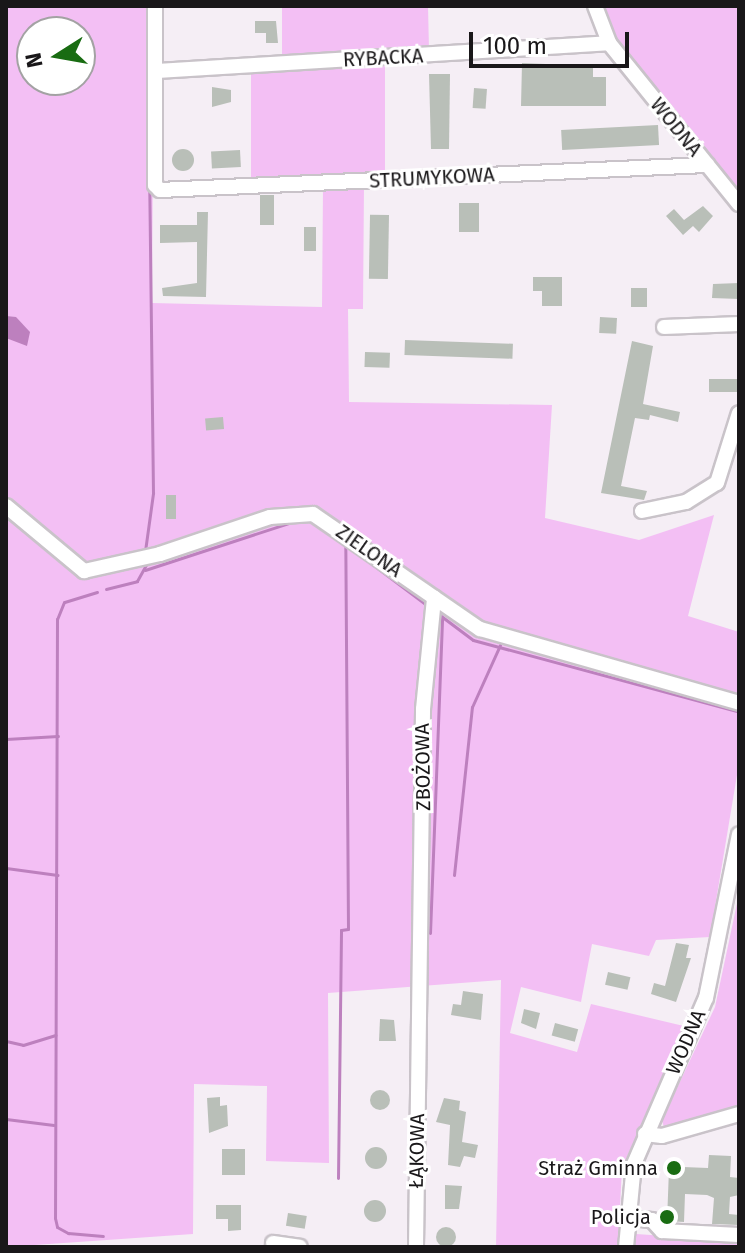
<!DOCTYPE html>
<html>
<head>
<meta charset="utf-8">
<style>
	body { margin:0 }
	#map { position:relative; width:745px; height:1253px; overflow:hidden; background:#f5eef5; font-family:"Fira Sans",sans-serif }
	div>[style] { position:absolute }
	.green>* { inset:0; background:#f3bff4; transform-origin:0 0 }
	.water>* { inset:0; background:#bd80be }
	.stream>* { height:3px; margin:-1.5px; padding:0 1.5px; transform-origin:1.5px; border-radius:1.5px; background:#bd80be }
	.building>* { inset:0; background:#b9bfb8; transform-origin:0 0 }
	.round { border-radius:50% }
	.roads { filter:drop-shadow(2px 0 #c9c3c9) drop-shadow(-2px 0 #c9c3c9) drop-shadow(0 2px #c9c3c9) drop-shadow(0 -2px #c9c3c9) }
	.minor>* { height:14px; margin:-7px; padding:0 7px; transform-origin:7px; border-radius:7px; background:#fff }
	.dots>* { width:22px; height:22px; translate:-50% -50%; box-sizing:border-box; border:4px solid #fff; border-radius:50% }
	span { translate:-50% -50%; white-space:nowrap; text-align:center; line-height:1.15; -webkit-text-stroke:6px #fff; paint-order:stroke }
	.street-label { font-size:20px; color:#191719 }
	.poi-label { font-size:20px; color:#191719 }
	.right { translate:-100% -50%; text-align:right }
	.frame { position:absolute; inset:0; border:8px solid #191719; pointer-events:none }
	.north { position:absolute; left:16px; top:16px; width:80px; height:80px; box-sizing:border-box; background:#fff; border:2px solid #a3a2a3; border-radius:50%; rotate:259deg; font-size:22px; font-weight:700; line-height:32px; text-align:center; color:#191719 }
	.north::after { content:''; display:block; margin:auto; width:28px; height:36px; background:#196c12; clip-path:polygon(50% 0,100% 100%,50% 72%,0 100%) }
	.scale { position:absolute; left:469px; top:32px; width:160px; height:36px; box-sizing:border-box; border:4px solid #191719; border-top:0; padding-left:10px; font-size:24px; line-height:28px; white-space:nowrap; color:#191719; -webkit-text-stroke:6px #fff; paint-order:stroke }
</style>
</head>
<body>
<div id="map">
	<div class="green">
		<div style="clip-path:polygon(evenodd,6px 6px,154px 6px,152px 303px,322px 307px,323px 188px,364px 186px,363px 309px,348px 309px,349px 402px,552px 405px,545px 518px,639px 540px,714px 515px,688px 616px,739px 632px,739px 763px,710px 937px,656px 940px,649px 956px,592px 944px,581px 1002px,521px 987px,510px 1033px,577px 1052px,591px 1004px,688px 1027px,622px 1167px,618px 1247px,496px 1247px,501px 980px,328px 993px,329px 1163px,266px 1161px,267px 1086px,194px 1084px,193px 1234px,6px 1247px,6px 6px,32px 32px,80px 32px,80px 80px,32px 80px,32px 32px)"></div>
		<div style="clip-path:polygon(282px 6px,428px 6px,429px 50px,282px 58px)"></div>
		<div style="clip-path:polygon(599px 6px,739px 6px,739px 193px,612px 40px)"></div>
		<div style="left:385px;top:62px;width:116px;height:134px;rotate:90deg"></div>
		<div style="clip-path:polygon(739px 894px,739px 1108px,664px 1128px,662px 1120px,715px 1007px)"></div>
		<div style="clip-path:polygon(636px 1234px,739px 1241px,739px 1247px,634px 1247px)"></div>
	</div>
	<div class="water">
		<div style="clip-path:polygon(6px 316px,16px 317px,30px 332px,27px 346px,6px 338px)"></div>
	</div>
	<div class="stream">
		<div style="left:145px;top:551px;width:59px;rotate:-82.1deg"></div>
		<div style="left:153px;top:493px;width:309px;rotate:-90.7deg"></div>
		<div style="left:364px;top:558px;width:80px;rotate:36.9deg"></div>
		<div style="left:145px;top:570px;width:155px;rotate:-18.1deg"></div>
		<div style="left:106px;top:589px;width:32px;rotate:-14deg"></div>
		<div style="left:137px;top:581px;width:18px;rotate:-61deg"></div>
		<div style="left:97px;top:592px;width:34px;rotate:163deg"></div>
		<div style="left:64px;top:602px;width:18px;rotate:112deg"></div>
		<div style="left:57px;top:619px;width:599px;rotate:90.19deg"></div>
		<div style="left:55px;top:1218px;width:9px;rotate:77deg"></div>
		<div style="left:57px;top:1227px;width:13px;rotate:29deg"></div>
		<div style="left:68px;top:1233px;width:35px;rotate:5deg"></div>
		<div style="left:437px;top:613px;width:45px;rotate:36.9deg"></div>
		<div style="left:473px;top:640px;width:276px;rotate:15.1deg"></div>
		<div style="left:6px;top:739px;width:52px;rotate:-3.3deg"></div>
		<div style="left:6px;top:868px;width:52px;rotate:7.7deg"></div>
		<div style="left:454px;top:875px;width:169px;rotate:-83.9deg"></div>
		<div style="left:472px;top:707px;width:68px;rotate:-65.7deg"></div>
		<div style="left:430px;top:933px;width:316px;rotate:-87.8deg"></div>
		<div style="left:6px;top:1041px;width:17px;rotate:13deg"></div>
		<div style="left:23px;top:1045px;width:34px;rotate:-17deg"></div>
		<div style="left:6px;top:1119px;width:48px;rotate:7.1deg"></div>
		<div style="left:338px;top:1178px;width:248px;rotate:-89.3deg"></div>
		<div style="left:341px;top:930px;width:7px;rotate:-8deg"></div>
		<div style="left:348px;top:929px;width:385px;rotate:-90.4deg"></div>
	</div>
	<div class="building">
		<div style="clip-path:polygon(255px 21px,276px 21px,278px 43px,266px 43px,266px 33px,255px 33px)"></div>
		<div style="clip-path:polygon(522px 63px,593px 66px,593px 77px,606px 77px,606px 106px,521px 106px)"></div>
		<div style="clip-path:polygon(429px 74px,450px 74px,449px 149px,431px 149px)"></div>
		<div style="clip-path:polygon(212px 87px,231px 90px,231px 102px,212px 107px)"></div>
		<div style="left:474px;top:88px;width:13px;height:20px;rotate:4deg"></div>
		<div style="left:658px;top:125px;width:20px;height:97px;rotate:87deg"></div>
		<div class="round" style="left:172px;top:149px;width:22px;height:22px"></div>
		<div style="left:240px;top:150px;width:17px;height:29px;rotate:87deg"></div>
		<div style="left:260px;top:195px;width:14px;height:30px"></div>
		<div style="left:459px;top:203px;width:20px;height:29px"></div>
		<div style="clip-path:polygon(703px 206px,713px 216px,699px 232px,693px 226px,683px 235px,666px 216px,674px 209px,684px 220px)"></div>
		<div style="clip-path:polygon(197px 212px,208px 212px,206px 297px,163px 296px,162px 288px,197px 283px,197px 242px,160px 243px,160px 225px,197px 225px)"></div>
		<div style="left:389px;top:215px;width:64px;height:19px;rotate:91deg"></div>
		<div style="left:304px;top:227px;width:12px;height:24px"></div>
		<div style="clip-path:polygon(533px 277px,562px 277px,562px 306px,542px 306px,542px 291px,533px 291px)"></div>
		<div style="clip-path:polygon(739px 283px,739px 299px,712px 298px,713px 284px)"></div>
		<div style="left:631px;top:288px;width:16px;height:19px"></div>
		<div style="left:600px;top:317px;width:17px;height:16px;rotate:3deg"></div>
		<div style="left:405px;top:340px;width:108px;height:15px;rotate:2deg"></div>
		<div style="clip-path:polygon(632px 341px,653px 346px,643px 404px,680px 412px,678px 422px,650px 415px,649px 420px,635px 418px,621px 486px,647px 491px,644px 500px,601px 493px)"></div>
		<div style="left:365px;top:352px;width:25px;height:15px;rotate:2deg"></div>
		<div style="left:739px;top:379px;width:13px;height:30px;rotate:90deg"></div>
		<div style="left:223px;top:417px;width:12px;height:18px;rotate:85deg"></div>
		<div style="left:166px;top:495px;width:10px;height:24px"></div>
		<div style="clip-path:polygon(676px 943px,689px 945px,686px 958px,691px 958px,676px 1002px,651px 994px,654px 983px,665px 986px)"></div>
		<div style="left:608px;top:972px;width:23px;height:13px;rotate:13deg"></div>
		<div style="clip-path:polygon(463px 991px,483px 994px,481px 1020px,451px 1015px,453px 1004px,461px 1005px)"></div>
		<div style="clip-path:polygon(524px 1009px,540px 1013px,536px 1029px,521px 1023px)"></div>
		<div style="clip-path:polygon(380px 1019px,394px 1020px,396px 1041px,379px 1041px)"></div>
		<div style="left:555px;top:1023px;width:24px;height:13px;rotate:15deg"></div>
		<div class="round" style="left:370px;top:1090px;width:20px;height:20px"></div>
		<div style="clip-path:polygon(220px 1097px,220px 1106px,227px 1105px,228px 1126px,209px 1133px,207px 1098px)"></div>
		<div style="clip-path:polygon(444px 1098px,460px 1101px,459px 1110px,466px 1112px,462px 1142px,478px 1145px,475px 1158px,464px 1156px,460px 1167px,448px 1165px,450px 1125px,436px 1122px)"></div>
		<div class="round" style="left:365px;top:1147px;width:22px;height:22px"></div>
		<div style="left:222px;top:1149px;width:23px;height:26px"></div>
		<div style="clip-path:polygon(709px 1155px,731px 1156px,730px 1177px,739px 1178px,739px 1195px,730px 1197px,729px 1214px,739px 1215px,739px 1225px,712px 1224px,714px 1198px,707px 1195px,685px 1194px,684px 1222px,667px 1221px,669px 1169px,678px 1161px,683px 1167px,708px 1168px)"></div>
		<div style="clip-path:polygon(445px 1185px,462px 1186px,459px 1209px,445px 1209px)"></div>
		<div class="round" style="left:364px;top:1200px;width:22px;height:22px"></div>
		<div style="clip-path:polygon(216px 1205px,241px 1205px,241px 1230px,228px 1231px,228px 1219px,216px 1219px)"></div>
		<div style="left:288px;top:1213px;width:19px;height:13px;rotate:9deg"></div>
		<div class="round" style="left:436px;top:1227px;width:20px;height:20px"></div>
	</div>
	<div class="roads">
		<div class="minor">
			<div style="left:155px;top:6px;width:179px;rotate:90deg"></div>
			<div style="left:155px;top:185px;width:7px;rotate:45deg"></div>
			<div style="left:160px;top:190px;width:548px;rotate:-2.62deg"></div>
			<div style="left:595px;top:6px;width:40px;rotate:69deg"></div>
			<div style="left:609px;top:43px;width:207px;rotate:51.1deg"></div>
			<div style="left:156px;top:71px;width:454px;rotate:-3.5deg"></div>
			<div style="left:664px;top:327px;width:75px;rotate:-2.3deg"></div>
			<div style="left:6px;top:506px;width:102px;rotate:39.8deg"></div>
			<div style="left:84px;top:571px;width:78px;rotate:-12.6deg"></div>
			<div style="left:160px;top:554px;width:116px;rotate:-18.6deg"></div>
			<div style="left:270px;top:517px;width:43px;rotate:-4deg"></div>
			<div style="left:313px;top:514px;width:203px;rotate:34.6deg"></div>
			<div style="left:480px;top:629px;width:269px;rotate:15.9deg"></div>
			<div style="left:642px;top:511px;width:45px;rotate:-11.6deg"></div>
			<div style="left:686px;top:502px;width:36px;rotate:-32deg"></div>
			<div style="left:717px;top:483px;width:73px;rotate:-72.6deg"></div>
			<div style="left:645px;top:1134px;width:17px;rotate:7deg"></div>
			<div style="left:662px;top:1136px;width:80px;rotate:-15.9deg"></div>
			<div style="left:628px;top:1218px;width:24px;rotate:5deg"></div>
			<div style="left:652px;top:1220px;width:15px;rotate:48deg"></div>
			<div style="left:662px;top:1231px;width:77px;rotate:3deg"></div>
			<div style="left:273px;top:1243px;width:27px;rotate:8deg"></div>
			<div style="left:416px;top:1247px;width:538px;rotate:-89.25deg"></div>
			<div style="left:423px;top:709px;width:112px;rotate:-84.3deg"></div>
			<div style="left:626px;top:1247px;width:83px;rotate:-84.5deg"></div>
			<div style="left:634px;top:1164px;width:181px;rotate:-66.6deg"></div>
			<div style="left:706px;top:998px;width:167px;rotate:-78.6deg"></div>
		</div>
	</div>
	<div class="dots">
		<div style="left:674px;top:1168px;background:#196c12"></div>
		<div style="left:667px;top:1217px;background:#196c12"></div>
	</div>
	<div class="street-label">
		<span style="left:383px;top:58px;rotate:-3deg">RYBACKA</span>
		<span style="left:676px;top:127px;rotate:51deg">WODNA</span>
		<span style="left:432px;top:178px;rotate:-3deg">STRUMYKOWA</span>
		<span style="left:369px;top:551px;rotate:35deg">ZIELONA</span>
		<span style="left:423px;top:767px;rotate:-91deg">ZBOŻOWA</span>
		<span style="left:686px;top:1042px;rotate:-66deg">WODNA</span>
		<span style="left:417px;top:1151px;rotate:-89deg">ŁĄKOWA</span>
	</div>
	<div class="poi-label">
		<span class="right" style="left:658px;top:1168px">Straż Gminna</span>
		<span class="right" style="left:651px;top:1217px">Policja</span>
	</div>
	<div class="frame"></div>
	<div class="north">N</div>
	<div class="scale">100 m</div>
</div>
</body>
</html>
